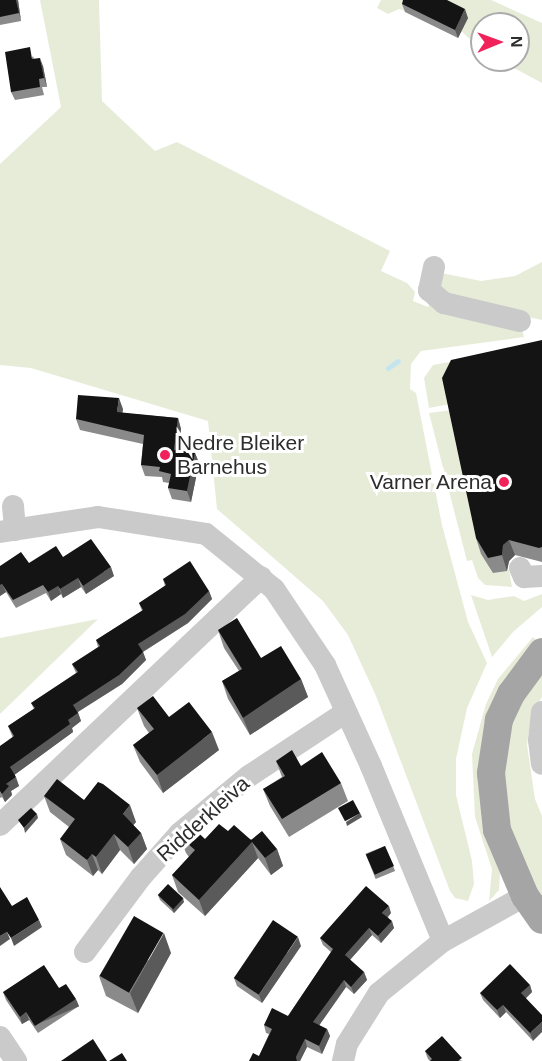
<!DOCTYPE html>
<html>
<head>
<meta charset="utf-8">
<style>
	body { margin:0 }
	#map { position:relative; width:542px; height:1061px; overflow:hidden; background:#fff; font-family:Arial,sans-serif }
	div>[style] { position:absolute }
	.green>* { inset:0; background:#e7ecd9 }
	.stream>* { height:5px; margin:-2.5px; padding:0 2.5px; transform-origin:2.5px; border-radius:2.5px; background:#c4e5ed }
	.minor>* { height:22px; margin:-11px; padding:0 11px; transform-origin:11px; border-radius:11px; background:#cacaca }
	.major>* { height:28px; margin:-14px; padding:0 14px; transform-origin:14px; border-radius:14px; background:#a5a5a5 }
	.wall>* { inset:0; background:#8a8a8a; transform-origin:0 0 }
	.shaded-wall>* { inset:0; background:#5a5a5a; transform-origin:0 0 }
	.building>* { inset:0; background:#141414; transform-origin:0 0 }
	.dots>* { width:16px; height:16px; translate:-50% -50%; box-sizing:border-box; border:3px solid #fff; border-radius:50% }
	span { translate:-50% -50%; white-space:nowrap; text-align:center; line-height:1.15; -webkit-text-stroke:6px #fff; paint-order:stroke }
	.poi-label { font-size:21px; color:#2d2d2d }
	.left { translate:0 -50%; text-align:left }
	.right { translate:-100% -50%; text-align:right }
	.street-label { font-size:21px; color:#2d2d2d }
	.north { position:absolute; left:470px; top:12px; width:60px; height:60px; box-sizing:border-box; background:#fff; border:2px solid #ababab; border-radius:50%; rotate:89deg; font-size:16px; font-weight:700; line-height:24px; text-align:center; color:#2d2d2d }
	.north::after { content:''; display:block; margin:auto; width:21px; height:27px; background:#f1225a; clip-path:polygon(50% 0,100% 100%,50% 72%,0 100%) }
</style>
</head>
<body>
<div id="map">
	<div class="green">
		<div style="clip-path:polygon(40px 0,99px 0,102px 101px,155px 151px,177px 142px,390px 251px,381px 271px,407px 283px,415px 292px,413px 301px,428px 307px,431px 301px,521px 326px,524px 337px,421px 351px,411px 364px,410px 389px,416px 393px,442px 525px,468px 622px,487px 663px,467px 708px,456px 759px,456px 795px,472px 861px,474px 884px,468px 901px,455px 898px,450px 891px,376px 696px,348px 635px,323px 601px,217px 509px,208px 421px,31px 368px,0 365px,0 164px,61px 107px)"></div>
		<div style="clip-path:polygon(381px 0,491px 0,542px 23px,542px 83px,499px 60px,518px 60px,518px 24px,482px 24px,482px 50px,461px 31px,399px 9px,388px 14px,377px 8px)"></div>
		<div style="clip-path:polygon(542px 262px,542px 320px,449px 300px,436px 278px,441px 273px,481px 281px,515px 276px)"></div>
		<div style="clip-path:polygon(525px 348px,450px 404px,429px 408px,424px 378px,433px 365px)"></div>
		<div style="clip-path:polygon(452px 410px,493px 573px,509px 570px,512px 587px,485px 585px,478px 578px,472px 560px,467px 561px,429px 413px)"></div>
		<div style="clip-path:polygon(542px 594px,542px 607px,513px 632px,492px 657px,471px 595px,488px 600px,514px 596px,524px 601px)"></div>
		<div style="clip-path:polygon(98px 619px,0 714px,0 638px)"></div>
		<div style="clip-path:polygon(533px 637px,536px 640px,478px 782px,483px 821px,500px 873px,499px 890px,489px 901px,492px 869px,475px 817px,472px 754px,486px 704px,498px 679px)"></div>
		<div style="clip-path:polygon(542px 670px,542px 697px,531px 716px,527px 745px,535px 799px,542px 816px,542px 903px,526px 876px,502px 800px,500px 778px,514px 712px)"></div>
	</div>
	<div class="stream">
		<div style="left:388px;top:368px;width:12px;rotate:-35deg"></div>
	</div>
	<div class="minor">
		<div style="left:434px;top:267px;width:24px;rotate:102deg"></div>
		<div style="left:429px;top:290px;width:20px;rotate:41deg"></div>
		<div style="left:444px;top:303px;width:78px;rotate:13.3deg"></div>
		<div style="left:13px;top:506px;width:24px;rotate:85deg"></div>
		<div style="left:0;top:532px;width:99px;rotate:-8.7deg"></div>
		<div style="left:98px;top:517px;width:109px;rotate:8.9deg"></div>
		<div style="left:206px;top:534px;width:87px;rotate:39deg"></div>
		<div style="left:274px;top:589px;width:92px;rotate:56.1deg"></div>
		<div style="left:325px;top:665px;width:111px;rotate:65.5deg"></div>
		<div style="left:371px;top:766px;width:189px;rotate:67.6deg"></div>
		<div style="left:520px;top:568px;width:10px;rotate:66deg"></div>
		<div style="left:524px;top:577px;width:18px;rotate:-3deg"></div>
		<div style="left:542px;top:712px;width:28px;rotate:96deg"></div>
		<div style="left:539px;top:740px;width:24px;rotate:83deg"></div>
		<div style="left:0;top:825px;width:360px;rotate:-43.5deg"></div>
		<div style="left:85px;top:952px;width:94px;rotate:-53.3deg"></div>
		<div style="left:141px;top:877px;width:59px;rotate:-48.4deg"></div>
		<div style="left:180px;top:833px;width:89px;rotate:-39.6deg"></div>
		<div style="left:249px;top:776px;width:116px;rotate:-33.4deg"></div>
		<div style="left:0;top:1037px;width:29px;rotate:56deg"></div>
		<div style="left:343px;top:1061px;width:17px;rotate:-77deg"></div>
		<div style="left:347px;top:1044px;width:60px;rotate:-57.9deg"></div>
		<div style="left:379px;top:993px;width:82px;rotate:-39.1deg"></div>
		<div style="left:443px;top:941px;width:94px;rotate:-28.8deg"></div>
	</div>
	<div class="major">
		<div style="left:542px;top:652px;width:52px;rotate:126.4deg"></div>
		<div style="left:511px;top:694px;width:29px;rotate:115deg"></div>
		<div style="left:499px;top:720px;width:54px;rotate:98.6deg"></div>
		<div style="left:491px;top:773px;width:57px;rotate:84deg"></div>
		<div style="left:497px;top:830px;width:72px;rotate:67deg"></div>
		<div style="left:525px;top:896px;width:29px;rotate:55deg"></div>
	</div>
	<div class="wall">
		<div style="clip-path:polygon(0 0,18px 0,21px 21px,0 25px)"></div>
		<div style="clip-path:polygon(402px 4px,468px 18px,458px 38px,405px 12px)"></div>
		<div style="clip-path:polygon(33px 56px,34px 59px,43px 66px,47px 87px,42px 87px,44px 95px,15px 100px,11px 92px)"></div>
		<div style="clip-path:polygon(542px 340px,542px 562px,515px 555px,509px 561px,507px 571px,493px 573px,481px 554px,476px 538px)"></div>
		<div style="clip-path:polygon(123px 409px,122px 413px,178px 418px,181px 429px,179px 450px,195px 453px,199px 463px,191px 502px,172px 499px,168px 488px,169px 483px,163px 482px,162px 477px,145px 476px,141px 465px,143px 444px,80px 430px,76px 419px)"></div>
		<div style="clip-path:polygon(63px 557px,114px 576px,86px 594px,81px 587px,63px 598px,61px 594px,51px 601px,46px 593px,16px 608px,6px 592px,0 596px,0 566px,29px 563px)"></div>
		<div style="clip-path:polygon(163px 579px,209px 591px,212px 599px,188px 623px,143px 652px,146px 660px,122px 684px,78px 712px,81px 721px,72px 728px,73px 732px,14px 775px,19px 786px,11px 791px,12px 795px,5px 802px,2px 797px,0 798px,0 746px,13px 738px,8px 726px,34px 709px,31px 703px,76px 673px,72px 664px,98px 647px,96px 640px,142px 611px,139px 603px,165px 586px)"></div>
		<div style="clip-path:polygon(218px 630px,261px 658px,301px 679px,308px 697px,250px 735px,228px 699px,222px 681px,239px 671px,224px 648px)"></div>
		<div style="clip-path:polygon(137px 708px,169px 717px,219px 750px,163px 793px,140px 762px,133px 745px,149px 733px,144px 726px)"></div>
		<div style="clip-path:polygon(276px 761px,301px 766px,341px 783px,348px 801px,289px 837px,270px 806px,263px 789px,282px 777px)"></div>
		<div style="clip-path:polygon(44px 796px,84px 800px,136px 822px,133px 825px,141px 833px,147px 849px,134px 864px,120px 850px,102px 874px,98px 870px,93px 876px,66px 855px,60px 839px,69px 827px,50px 812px)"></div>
		<div style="clip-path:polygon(228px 831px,277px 849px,283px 866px,271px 875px,258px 858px,205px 916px,178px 892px,172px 875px,189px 857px,186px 853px,180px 837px,205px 839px)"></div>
		<div style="left:385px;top:846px;width:27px;height:21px;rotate:68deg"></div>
		<div style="clip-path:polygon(158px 895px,184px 902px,174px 913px,160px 900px)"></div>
		<div style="clip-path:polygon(391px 913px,388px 917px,394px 928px,381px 943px,372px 935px,350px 960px,364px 972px,367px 980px,354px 994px,346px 987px,319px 1025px,327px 1029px,330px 1036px,322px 1054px,307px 1047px,300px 1061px,249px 1061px,259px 1056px,269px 1034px,266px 1033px,264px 1025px,288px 1016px,331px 952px,323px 945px,320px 938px)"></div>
		<div style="clip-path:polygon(301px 946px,262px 1003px,237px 986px,234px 978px)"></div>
		<div style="clip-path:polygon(171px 953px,138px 1013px,106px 996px,99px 976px)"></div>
		<div style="clip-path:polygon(530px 985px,532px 992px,526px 998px,533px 1041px,506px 1012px,500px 1018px,483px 1000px,480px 993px)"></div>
		<div style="clip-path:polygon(59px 988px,79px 1006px,38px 1033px,29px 1020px,22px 1024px,6px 1000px,3px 992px)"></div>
		<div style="clip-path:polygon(425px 1051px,463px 1061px,430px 1061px,428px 1059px)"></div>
	</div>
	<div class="shaded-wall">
		<div style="clip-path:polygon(16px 0,18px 0,21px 21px,19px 13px)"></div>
		<div style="clip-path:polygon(465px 9px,468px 18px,458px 38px,455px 30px)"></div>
		<div style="clip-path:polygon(40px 58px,43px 66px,47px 87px,44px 78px)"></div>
		<div style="clip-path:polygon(119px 398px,123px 409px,121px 423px,117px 412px)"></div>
		<div style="clip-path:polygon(178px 418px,181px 429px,178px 460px,174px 450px)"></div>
		<div style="clip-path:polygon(195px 453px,199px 463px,191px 502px,187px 491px)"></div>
		<div style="clip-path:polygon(509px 540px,515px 555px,509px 561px,507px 571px,502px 555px,503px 545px)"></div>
		<div style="clip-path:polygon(111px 567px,114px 576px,86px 594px,83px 586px)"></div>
		<div style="clip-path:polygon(78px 578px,81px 587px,63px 598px,60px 589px)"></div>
		<div style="clip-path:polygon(2px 584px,6px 592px,0 596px,0 585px)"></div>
		<div style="clip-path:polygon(58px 586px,61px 594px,51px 601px,48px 592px)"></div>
		<div style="clip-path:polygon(209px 591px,212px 599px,188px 623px,141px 653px,138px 644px)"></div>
		<div style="clip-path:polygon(143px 652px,146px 660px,122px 684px,76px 713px,73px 705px)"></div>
		<div style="clip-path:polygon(301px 679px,308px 697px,250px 735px,243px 718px)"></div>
		<div style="clip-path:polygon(78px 713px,81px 721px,72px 728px,73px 732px,13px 776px,10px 767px,68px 720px)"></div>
		<div style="clip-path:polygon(212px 732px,219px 750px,163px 793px,157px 775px)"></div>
		<div style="clip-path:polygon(16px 777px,19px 786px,11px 791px,12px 795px,5px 802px,2px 794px,6px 784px)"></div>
		<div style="clip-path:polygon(130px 805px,136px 822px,128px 831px,123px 814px)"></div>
		<div style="clip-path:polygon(360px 813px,362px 817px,347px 826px,346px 822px)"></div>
		<div style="clip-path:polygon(37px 814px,38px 818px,25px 833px,24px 828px)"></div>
		<div style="clip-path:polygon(141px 833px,147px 849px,134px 864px,128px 847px)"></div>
		<div style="clip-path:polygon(114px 834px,120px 850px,102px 874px,96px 857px)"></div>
		<div style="clip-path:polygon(252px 842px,258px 858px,205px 916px,199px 900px)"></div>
		<div style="clip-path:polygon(277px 849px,283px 866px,271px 875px,265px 858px)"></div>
		<div style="clip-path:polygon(92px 854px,98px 870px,93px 876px,87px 860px)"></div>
		<div style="clip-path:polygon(183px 898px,184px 902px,174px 913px,172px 909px)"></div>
		<div style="clip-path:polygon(389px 906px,391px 913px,385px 920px,382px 913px)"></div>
		<div style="clip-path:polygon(39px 920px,42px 927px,14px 946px,11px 938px)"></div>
		<div style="clip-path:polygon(392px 921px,394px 928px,381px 943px,378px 936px)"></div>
		<div style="clip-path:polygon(369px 928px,372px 935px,348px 962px,345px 955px)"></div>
		<div style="clip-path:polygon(7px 932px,10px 939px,0 946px,0 936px)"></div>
		<div style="clip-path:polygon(164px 933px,171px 953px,138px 1013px,130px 993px)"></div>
		<div style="clip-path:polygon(298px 937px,301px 946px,262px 1003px,259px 995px)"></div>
		<div style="clip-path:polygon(364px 972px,367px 980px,354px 994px,351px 987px)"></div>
		<div style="clip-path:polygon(344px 980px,346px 987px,316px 1030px,313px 1022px)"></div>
		<div style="clip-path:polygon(530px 985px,532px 992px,524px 1000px,521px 993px)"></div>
		<div style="left:76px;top:999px;width:8px;height:49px;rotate:67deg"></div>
		<div style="clip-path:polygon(503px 1005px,506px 1012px,500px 1018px,497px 1010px)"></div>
		<div style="clip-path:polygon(26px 1012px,29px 1020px,22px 1024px,20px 1017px)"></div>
		<div style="clip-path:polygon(542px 1022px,542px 1032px,533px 1041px,530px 1033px)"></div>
		<div style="clip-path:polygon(327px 1029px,330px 1036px,322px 1054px,319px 1046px)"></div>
		<div style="clip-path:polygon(305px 1039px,307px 1047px,300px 1061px,297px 1061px,296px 1057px)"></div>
	</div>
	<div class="building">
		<div style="clip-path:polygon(0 0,16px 0,19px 13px,0 17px)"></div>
		<div style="clip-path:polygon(403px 0,447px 0,465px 9px,455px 30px,402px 4px)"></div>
		<div style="clip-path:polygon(30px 47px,32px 59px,40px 58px,44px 78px,39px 79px,40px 87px,11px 92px,5px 52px)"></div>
		<div style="clip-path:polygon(542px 340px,542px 547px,539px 548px,509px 540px,503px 545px,502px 555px,488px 558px,476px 538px,442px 378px,451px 360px)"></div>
		<div style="clip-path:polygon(78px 395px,119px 398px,117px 412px,178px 418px,174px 450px,195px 453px,187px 491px,168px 488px,171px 474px,159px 471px,160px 467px,141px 465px,144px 435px,76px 419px)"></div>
		<div style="clip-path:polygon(91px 539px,111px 567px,83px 586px,78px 578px,60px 589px,58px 586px,48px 592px,43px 585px,13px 600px,2px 584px,0 585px,0 566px,21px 552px,29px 563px,56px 546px,63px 557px)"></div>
		<div style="clip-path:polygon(190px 561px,209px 591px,185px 614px,138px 644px,143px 652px,119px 675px,73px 705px,78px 713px,68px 720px,70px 724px,10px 767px,16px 777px,6px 784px,9px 786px,2px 794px,0 791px,0 746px,14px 736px,8px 726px,35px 708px,31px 703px,78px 672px,72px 664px,100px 646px,96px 640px,143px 610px,139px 603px,166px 585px,163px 579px)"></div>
		<div style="clip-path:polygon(237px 618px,261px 658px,281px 646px,301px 679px,243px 718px,222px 681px,242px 669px,218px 630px)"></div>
		<div style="clip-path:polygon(153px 696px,169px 717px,189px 702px,212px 732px,157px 775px,133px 745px,154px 729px,137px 708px)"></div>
		<div style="clip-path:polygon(292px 750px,301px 766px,322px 752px,341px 783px,282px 819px,263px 789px,285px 776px,276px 761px)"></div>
		<div style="clip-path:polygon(57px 779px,84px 800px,98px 782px,103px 784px,130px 805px,123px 814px,141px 833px,128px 847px,114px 834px,96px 857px,92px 854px,87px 860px,60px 839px,75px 819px,44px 796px)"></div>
		<div style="left:353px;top:800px;width:15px;height:17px;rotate:62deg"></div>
		<div style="clip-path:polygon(31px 808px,37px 814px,24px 828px,18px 820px)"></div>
		<div style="clip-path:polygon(219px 824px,228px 831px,234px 825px,251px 840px,262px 831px,277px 849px,265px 858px,252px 842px,199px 900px,172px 875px,195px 850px,180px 837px,190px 825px,205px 839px)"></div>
		<div style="left:385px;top:846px;width:22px;height:21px;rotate:66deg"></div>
		<div style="left:168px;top:884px;width:21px;height:15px;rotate:43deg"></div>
		<div style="clip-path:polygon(366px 886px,389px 906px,382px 913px,392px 921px,378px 936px,369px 928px,345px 955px,364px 972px,351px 987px,344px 980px,313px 1022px,327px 1029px,319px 1046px,305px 1039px,296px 1057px,297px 1061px,249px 1061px,253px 1053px,259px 1056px,272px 1029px,264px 1025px,272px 1008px,288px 1016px,333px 949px,320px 938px)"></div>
		<div style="clip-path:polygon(0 887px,12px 906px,27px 897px,39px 920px,11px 938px,7px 932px,0 936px)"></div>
		<div style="left:134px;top:916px;width:34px;height:69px;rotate:30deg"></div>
		<div style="left:273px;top:920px;width:30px;height:70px;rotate:34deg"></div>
		<div style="clip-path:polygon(510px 964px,530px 985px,521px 993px,542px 1015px,542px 1022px,530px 1033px,503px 1005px,497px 1010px,480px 993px)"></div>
		<div style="clip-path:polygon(44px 965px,59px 988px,66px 984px,76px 999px,35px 1026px,26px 1012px,20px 1017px,3px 992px)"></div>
		<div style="clip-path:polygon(442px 1036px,462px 1058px,458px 1061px,430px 1061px,432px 1059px,425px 1051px)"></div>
		<div style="clip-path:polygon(93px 1039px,107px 1061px,61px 1061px)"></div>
		<div style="clip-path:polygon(122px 1053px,127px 1061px,109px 1061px)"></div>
	</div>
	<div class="dots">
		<div style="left:165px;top:455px;background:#f1225a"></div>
		<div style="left:504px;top:482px;background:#f1225a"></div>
	</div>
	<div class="poi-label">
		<span class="left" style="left:177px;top:455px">Nedre Bleiker<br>Barnehus</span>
		<span class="right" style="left:492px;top:482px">Varner Arena</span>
	</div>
	<div class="street-label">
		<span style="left:203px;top:819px;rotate:-42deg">Ridderkleiva</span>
	</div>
	<div class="north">N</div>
</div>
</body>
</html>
